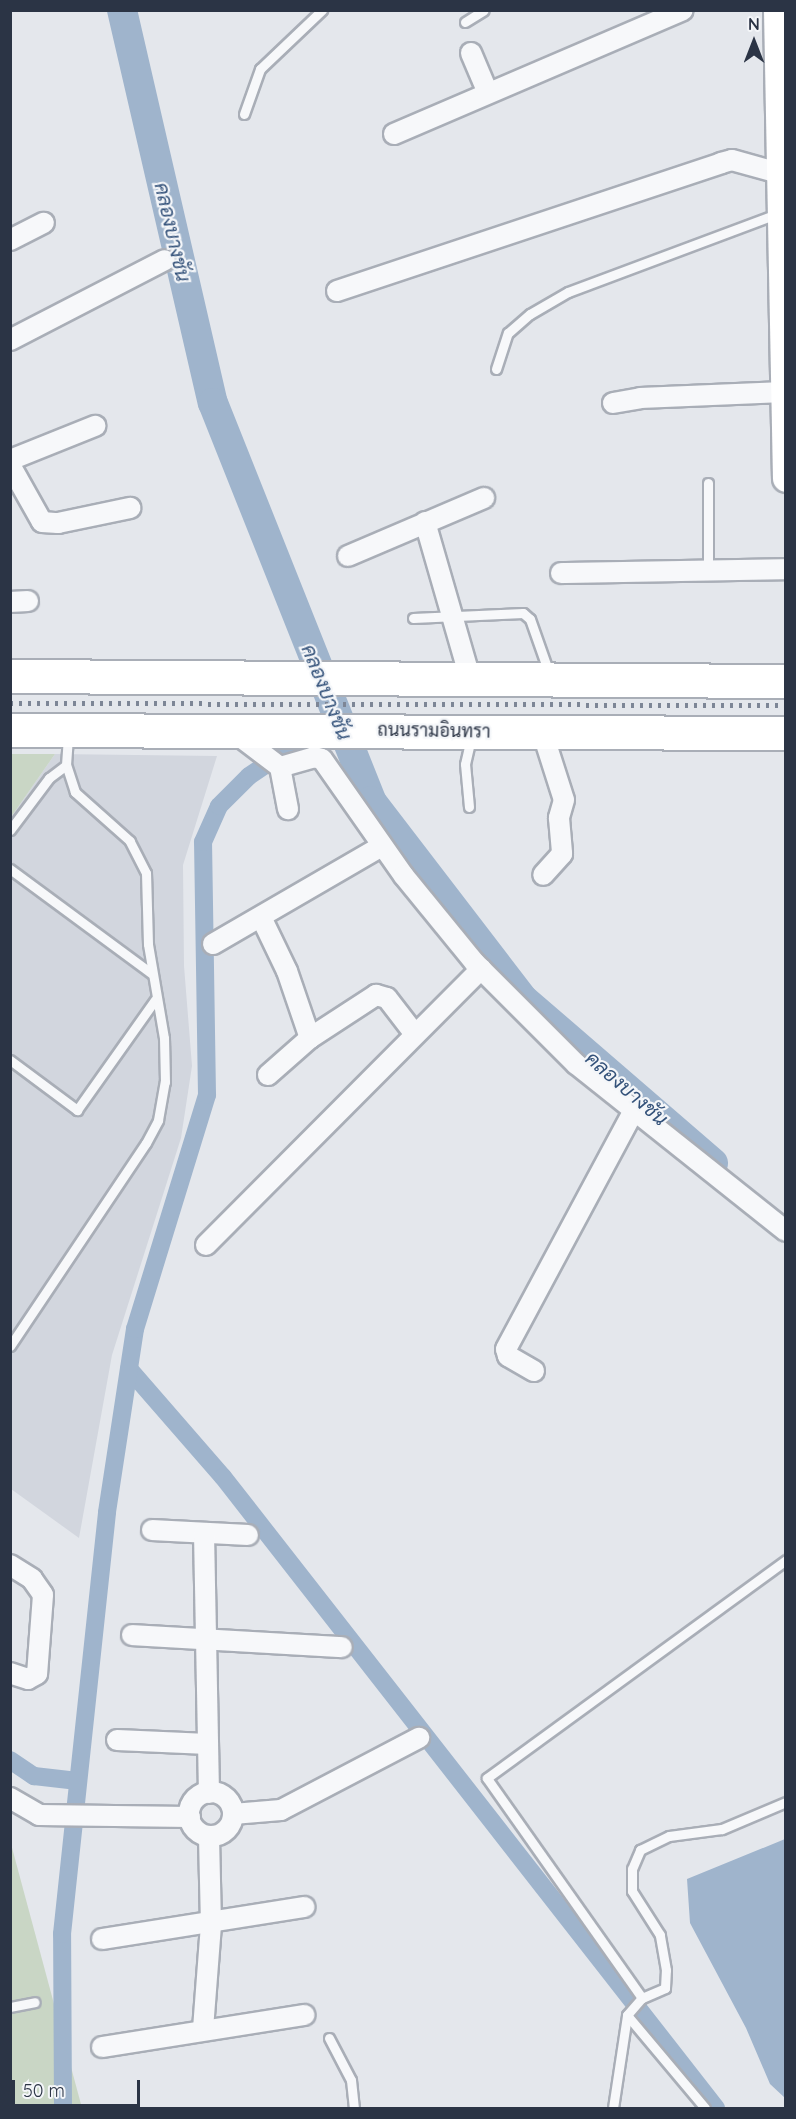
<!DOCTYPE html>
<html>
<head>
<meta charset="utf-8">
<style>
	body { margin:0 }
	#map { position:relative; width:796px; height:2119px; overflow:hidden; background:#e4e7ec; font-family:Quicksand,Sarabun,sans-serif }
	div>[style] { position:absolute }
	.built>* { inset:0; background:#d2d6de }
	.green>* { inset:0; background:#c9d6c5 }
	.water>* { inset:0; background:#9fb4cc }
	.canal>* { height:18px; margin:-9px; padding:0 9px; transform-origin:9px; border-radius:9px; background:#9fb4cc }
	.river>* { height:30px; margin:-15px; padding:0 15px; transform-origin:15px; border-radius:15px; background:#9fb4cc }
	.roads { filter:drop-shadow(2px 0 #a9aeb7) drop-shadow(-2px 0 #a9aeb7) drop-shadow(0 2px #a9aeb7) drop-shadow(0 -2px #a9aeb7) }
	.lane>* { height:9px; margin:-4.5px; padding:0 4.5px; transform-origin:4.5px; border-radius:4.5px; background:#f7f8fa }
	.street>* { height:20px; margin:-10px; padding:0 10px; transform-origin:10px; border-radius:10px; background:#f7f8fa }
	.street>.ring { margin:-10px; padding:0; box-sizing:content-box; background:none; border:20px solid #f7f8fa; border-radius:50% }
	.secondary>* { height:27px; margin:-13.5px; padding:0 13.5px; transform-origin:13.5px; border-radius:13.5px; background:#fff }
	.highway>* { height:33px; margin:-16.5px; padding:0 16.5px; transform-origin:16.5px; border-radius:16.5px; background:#fff }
	.rail>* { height:4.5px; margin-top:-2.25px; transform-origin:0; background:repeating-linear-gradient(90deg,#7d8696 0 3px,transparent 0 9px) }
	span { translate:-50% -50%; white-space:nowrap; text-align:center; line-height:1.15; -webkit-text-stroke:4.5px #f4f6f9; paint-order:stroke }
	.street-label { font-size:18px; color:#2b3445 }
	.water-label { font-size:20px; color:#34527a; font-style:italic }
	.frame { position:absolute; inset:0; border:12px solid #2b3445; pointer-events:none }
	.north { position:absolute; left:724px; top:12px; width:60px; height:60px; -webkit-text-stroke:4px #f4f6f9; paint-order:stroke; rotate:0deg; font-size:16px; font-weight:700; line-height:24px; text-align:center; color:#2b3445 }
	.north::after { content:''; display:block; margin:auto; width:21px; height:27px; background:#2b3445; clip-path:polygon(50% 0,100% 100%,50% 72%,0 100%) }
	.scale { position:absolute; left:12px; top:2080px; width:128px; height:27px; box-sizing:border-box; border:3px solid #2b3445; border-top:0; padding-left:8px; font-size:18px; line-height:21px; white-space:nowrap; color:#2b3445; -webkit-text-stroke:4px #f4f6f9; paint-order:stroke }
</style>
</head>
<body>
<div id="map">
	<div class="built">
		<div style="clip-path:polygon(55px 754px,217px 756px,183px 865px,184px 966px,192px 1066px,181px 1138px,112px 1355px,79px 1538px,11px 1489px,11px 817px)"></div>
	</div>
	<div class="green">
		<div style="clip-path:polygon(11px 754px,55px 754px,11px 817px,10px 754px)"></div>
		<div style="clip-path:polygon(11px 1844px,82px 2108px,11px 2108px)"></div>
	</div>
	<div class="water">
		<div style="clip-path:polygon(785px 1839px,785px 2098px,770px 2084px,746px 2028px,690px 1923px,687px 1879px)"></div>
	</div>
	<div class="canal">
		<div style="left:129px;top:1369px;width:143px;rotate:49deg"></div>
		<div style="left:223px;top:1477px;width:801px;rotate:52deg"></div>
		<div style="left:10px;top:1760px;width:29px;rotate:34deg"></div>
		<div style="left:34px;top:1776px;width:44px;rotate:6.5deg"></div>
		<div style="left:63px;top:2108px;width:174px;rotate:-90.3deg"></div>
		<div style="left:62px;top:1934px;width:424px;rotate:-83.9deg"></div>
		<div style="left:107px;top:1512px;width:185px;rotate:-81.3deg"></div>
		<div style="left:135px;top:1329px;width:245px;rotate:-72.9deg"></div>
		<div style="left:207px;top:1095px;width:253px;rotate:-90.9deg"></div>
		<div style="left:203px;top:842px;width:39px;rotate:-66deg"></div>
		<div style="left:219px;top:806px;width:42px;rotate:-45deg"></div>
		<div style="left:249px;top:776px;width:45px;rotate:-34deg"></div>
		<div style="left:286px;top:751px;width:39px;rotate:-10deg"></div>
	</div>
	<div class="river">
		<div style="left:122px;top:10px;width:403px;rotate:77deg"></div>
		<div style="left:213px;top:403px;width:428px;rotate:68.3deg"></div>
		<div style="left:371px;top:801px;width:250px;rotate:52.5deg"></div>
		<div style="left:523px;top:999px;width:251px;rotate:40.8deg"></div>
	</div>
	<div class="roads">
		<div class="lane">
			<div style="left:465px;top:22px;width:22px;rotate:-32deg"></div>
			<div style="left:244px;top:114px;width:48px;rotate:-70.4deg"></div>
			<div style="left:260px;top:69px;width:86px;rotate:-43.6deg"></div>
			<div style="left:496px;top:369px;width:38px;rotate:-72deg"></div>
			<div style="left:508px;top:333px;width:29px;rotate:-41deg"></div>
			<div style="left:530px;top:314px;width:44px;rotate:-30.1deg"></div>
			<div style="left:568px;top:292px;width:223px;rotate:-20.5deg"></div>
			<div style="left:708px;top:570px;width:87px;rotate:-90deg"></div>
			<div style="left:413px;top:618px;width:110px;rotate:-2.6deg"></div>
			<div style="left:523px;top:613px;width:9px;rotate:41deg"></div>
			<div style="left:530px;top:619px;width:57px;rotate:70.6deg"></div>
			<div style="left:469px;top:807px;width:43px;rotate:-95.3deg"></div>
			<div style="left:465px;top:764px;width:28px;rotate:-77deg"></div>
			<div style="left:10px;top:830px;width:65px;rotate:-53.1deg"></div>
			<div style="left:49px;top:778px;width:21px;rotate:-37deg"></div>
			<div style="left:10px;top:869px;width:175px;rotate:36.4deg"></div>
			<div style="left:10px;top:1060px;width:84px;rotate:36.7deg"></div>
			<div style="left:77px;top:1110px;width:135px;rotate:-54.7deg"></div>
			<div style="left:10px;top:1346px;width:244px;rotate:-56.2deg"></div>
			<div style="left:146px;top:1143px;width:26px;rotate:-62deg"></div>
			<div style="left:158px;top:1120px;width:39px;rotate:-80deg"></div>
			<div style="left:165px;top:1082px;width:44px;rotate:-91.3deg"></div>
			<div style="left:164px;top:1038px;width:95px;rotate:-99.7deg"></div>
			<div style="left:148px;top:944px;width:71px;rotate:-91.6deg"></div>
			<div style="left:146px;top:873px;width:36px;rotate:-117deg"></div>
			<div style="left:130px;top:841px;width:74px;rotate:-138.3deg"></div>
			<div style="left:75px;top:792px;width:28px;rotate:-108deg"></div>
			<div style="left:66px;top:765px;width:30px;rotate:-86deg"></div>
			<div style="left:642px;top:1998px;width:25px;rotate:-23deg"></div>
			<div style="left:665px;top:1988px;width:18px;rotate:-87deg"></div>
			<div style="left:666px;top:1970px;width:36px;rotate:-100deg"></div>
			<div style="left:660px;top:1935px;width:52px;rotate:-122.5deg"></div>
			<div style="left:632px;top:1891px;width:22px;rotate:-90deg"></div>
			<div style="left:632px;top:1869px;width:21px;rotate:-67deg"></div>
			<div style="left:640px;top:1850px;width:32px;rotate:-26deg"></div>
			<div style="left:669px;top:1836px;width:53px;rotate:-7.5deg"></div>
			<div style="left:722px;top:1829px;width:69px;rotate:-22.9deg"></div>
			<div style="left:10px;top:2007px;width:25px;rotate:-11deg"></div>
			<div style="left:329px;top:2038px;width:47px;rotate:62.4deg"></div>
			<div style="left:351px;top:2080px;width:28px;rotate:84deg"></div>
			<div style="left:613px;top:2108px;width:94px;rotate:-81.4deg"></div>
			<div style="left:705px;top:2108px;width:121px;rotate:-130deg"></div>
			<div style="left:627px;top:2015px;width:23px;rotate:-49deg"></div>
			<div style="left:642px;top:1998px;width:269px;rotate:-125.2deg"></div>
			<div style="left:487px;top:1778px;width:370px;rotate:-36.1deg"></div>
		</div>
		<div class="street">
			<div style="left:471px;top:53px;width:43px;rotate:67deg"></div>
			<div style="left:394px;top:134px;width:314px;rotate:-23.2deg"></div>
			<div style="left:10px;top:240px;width:38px;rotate:-27deg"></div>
			<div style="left:337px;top:291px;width:405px;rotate:-18.4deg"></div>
			<div style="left:721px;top:163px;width:11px;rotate:-15deg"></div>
			<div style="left:732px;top:160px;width:49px;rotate:15.5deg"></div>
			<div style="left:10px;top:340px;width:174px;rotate:-27.3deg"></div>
			<div style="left:613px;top:403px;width:27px;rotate:-10deg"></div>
			<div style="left:640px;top:398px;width:144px;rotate:-2.4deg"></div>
			<div style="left:10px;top:460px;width:92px;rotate:-21.8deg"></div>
			<div style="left:10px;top:465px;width:65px;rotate:60.7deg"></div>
			<div style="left:42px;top:522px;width:16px;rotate:4deg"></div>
			<div style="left:58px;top:523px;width:74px;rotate:-11.8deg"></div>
			<div style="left:425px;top:522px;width:162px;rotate:73.9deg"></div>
			<div style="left:348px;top:556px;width:148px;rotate:-23.1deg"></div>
			<div style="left:561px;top:573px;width:225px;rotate:-1deg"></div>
			<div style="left:10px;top:602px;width:18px;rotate:-3deg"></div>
			<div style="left:542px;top:731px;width:72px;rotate:72.3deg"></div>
			<div style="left:564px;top:800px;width:19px;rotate:106deg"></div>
			<div style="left:559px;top:818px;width:36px;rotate:85deg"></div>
			<div style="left:562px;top:854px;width:28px;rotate:132deg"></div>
			<div style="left:234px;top:732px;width:58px;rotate:37.3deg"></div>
			<div style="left:280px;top:767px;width:35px;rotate:-16deg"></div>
			<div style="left:314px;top:757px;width:8px;rotate:14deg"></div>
			<div style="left:322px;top:759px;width:143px;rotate:55deg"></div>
			<div style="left:404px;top:876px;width:112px;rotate:50.8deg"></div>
			<div style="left:475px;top:963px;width:143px;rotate:45deg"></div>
			<div style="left:576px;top:1064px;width:268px;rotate:38.5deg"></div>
			<div style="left:280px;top:767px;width:43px;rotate:79.2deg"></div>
			<div style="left:261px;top:917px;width:60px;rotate:64.3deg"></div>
			<div style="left:287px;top:971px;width:71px;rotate:71.1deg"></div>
			<div style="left:310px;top:1038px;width:56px;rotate:138.6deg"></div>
			<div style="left:213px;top:944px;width:195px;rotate:-30.1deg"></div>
			<div style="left:310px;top:1038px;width:79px;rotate:-33.1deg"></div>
			<div style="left:376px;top:995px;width:11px;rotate:15deg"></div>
			<div style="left:387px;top:998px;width:44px;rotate:52.4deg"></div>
			<div style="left:206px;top:1245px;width:390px;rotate:-45.1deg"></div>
			<div style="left:534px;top:1371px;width:30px;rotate:-150deg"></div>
			<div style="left:508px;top:1356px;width:7px;rotate:-106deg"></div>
			<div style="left:506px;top:1349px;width:269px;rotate:-61.8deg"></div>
			<div style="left:152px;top:1530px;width:96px;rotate:3deg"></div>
			<div style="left:204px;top:1533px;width:260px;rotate:88.9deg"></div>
			<div style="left:10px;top:1565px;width:26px;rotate:32deg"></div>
			<div style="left:32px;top:1579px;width:19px;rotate:55deg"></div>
			<div style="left:43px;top:1595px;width:79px;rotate:94.3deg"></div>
			<div style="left:37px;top:1674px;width:10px;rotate:151deg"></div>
			<div style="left:28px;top:1679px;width:19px;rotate:-162deg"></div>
			<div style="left:132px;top:1635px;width:210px;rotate:3.3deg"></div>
			<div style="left:117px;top:1740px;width:91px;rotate:2.5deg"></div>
			<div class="ring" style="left:189px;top:1792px;width:24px;height:24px"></div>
			<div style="left:10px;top:1798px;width:34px;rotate:30deg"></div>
			<div style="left:39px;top:1815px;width:151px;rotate:0.8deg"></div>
			<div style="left:233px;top:1814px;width:48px;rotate:-4.8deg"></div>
			<div style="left:281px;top:1810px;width:156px;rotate:-27.6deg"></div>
			<div style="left:102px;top:1939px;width:205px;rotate:-9deg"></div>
			<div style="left:203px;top:2029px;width:104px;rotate:-85.6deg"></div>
			<div style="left:211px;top:1925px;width:89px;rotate:-91.3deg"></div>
			<div style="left:102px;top:2047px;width:205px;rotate:-9deg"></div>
		</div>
		<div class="secondary">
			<div style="left:777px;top:10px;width:468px;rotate:88.9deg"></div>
		</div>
		<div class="highway">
			<div style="left:10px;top:676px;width:776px;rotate:0.37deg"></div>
			<div style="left:10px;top:730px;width:776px;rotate:0.22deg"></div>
		</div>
	</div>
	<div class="rail">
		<div style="left:10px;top:703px;width:776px;rotate:0.15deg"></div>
	</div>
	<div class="street-label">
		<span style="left:434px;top:731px;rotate:1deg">ถนนรามอินทรา</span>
	</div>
	<div class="water-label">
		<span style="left:173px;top:232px;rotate:77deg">คลองบางชัน</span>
		<span style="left:327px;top:692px;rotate:68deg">คลองบางชัน</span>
		<span style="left:627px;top:1088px;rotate:41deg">คลองบางชัน</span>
	</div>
	<div class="frame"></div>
	<div class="north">N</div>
	<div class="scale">50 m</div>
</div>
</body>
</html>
